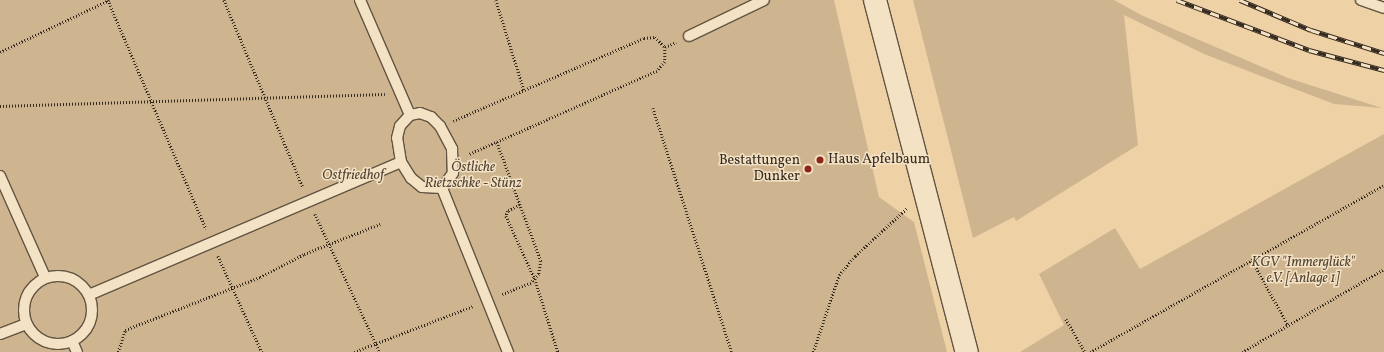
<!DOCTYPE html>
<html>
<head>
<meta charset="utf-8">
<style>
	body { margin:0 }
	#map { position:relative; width:1384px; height:352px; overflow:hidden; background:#eed2a6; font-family:Vollkorn,serif }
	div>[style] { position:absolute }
	.green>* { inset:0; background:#cfb58f }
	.path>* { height:2.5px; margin-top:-1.25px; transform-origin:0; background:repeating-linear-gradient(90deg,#352a20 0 1px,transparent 0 3px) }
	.roads { filter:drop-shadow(1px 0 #635442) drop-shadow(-1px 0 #635442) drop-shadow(0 1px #635442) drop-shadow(0 -1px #635442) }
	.service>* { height:10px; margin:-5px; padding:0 5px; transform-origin:5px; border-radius:5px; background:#f4e2c5 }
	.service>.ring { margin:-5px; padding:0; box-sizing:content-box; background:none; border:10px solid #f4e2c5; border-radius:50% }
	.tertiary>* { height:22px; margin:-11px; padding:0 11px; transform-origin:11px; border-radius:11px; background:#f4e2c5 }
	.rail>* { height:4.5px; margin-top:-2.25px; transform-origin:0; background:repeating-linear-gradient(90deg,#f4e2c5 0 9px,#352a20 0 18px); box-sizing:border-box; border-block:1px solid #352a20 }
	.dots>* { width:11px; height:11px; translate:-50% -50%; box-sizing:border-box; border:2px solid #f4e2c5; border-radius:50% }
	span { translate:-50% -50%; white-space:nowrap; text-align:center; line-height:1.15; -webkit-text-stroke:3px #f4e2c5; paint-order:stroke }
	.poi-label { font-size:14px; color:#352a20 }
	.left { translate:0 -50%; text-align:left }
	.right { translate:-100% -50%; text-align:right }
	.park-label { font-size:14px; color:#544636; font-style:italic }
</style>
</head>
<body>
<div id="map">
	<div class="green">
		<div style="clip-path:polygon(0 0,834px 0,879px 197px,914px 222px,947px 352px,0 352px)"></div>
		<div style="clip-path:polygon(913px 0,1114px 0,1141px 15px,1288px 78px,1382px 108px,1334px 104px,1204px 54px,1124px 15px,1138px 145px,1016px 221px,1014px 217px,973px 238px)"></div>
		<div style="clip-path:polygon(1384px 134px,1384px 352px,1020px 352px,1064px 325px,1039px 274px,1115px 228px,1140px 269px)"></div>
	</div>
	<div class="path">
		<div style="left:108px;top:0;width:249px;rotate:66.8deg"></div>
		<div style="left:224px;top:0;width:203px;rotate:67.1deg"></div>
		<div style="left:496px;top:0;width:94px;rotate:72.7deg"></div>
		<div style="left:665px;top:47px;width:12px;rotate:-24deg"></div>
		<div style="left:0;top:52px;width:121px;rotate:-25.5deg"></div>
		<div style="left:0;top:106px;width:385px;rotate:-1.8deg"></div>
		<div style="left:653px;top:108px;width:256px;rotate:72.1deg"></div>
		<div style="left:453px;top:121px;width:208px;rotate:-23.5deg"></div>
		<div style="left:644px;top:38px;width:11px;rotate:-5deg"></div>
		<div style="left:655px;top:37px;width:14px;rotate:45deg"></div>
		<div style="left:665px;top:47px;width:15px;rotate:90deg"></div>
		<div style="left:665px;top:62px;width:12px;rotate:132deg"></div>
		<div style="left:657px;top:71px;width:207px;rotate:156deg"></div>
		<div style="left:497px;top:142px;width:127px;rotate:69.7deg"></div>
		<div style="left:541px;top:261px;width:13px;rotate:99deg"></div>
		<div style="left:539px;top:274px;width:12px;rotate:132deg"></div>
		<div style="left:531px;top:283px;width:31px;rotate:158deg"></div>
		<div style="left:520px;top:205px;width:13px;rotate:153deg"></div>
		<div style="left:508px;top:211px;width:5px;rotate:112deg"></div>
		<div style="left:506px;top:216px;width:69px;rotate:65.3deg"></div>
		<div style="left:535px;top:279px;width:77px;rotate:72.5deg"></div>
		<div style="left:315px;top:214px;width:153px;rotate:64.8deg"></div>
		<div style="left:218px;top:256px;width:106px;rotate:65.4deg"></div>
		<div style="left:1252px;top:260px;width:74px;rotate:61deg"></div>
		<div style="left:1066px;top:319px;width:38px;rotate:60deg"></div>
		<div style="left:118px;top:352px;width:23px;rotate:-72deg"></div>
		<div style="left:125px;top:330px;width:145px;rotate:-21.4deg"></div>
		<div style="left:260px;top:277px;width:50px;rotate:-27.6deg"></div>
		<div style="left:304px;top:254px;width:82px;rotate:-21.5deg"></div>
		<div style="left:354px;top:352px;width:128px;rotate:-21.1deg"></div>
		<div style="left:813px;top:352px;width:81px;rotate:-71.3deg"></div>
		<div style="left:839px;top:275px;width:25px;rotate:-50deg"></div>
		<div style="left:855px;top:256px;width:71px;rotate:-42.7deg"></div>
		<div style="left:1090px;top:352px;width:338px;rotate:-29.6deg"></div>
		<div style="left:1242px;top:352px;width:164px;rotate:-30.3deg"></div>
	</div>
	<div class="roads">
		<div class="service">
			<div style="left:360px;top:0;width:125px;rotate:66.5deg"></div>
			<div style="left:1361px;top:0;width:24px;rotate:19deg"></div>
			<div style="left:689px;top:36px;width:83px;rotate:-25.6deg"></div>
			<div style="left:420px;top:113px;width:12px;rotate:20deg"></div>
			<div style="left:431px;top:117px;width:13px;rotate:45deg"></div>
			<div style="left:440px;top:126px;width:26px;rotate:62deg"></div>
			<div style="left:452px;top:149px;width:24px;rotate:88deg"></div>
			<div style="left:453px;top:173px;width:19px;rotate:126deg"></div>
			<div style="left:442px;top:188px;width:20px;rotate:-177deg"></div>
			<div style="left:422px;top:187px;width:14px;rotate:-141deg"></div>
			<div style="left:411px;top:178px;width:19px;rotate:-122deg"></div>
			<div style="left:401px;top:162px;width:24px;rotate:-99deg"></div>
			<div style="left:397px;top:138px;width:12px;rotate:-76deg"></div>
			<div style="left:400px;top:126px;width:15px;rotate:-48deg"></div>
			<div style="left:410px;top:115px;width:10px;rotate:-11deg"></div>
			<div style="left:0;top:176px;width:111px;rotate:66deg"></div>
			<div style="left:442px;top:188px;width:177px;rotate:68.1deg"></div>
			<div class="ring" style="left:24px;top:276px;width:58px;height:58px"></div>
			<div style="left:89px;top:295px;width:339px;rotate:-23.1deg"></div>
			<div style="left:0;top:334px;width:28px;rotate:-21deg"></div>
			<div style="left:72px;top:341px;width:12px;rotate:66deg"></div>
		</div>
		<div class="tertiary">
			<div style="left:875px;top:0;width:364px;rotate:75.4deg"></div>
		</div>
	</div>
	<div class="rail">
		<div style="left:1177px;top:0;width:141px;rotate:20.7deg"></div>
		<div style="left:1309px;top:50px;width:78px;rotate:14.9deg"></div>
		<div style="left:1240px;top:0;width:77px;rotate:22.9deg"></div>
		<div style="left:1311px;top:30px;width:77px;rotate:17.5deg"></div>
	</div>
	<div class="dots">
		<div style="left:820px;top:160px;background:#8f2418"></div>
		<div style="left:808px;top:169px;background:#8f2418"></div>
	</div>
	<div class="poi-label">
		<span class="left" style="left:828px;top:160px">Haus Apfelbaum</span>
		<span class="right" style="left:800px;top:169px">Bestattungen<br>Dunker</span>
	</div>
	<div class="park-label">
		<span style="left:473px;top:176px">Östliche<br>Rietzschke - Stünz</span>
		<span style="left:353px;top:176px">Ostfriedhof</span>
		<span style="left:1303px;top:271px">KGV "Immerglück"<br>e.V. [Anlage 1]</span>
	</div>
</div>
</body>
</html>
